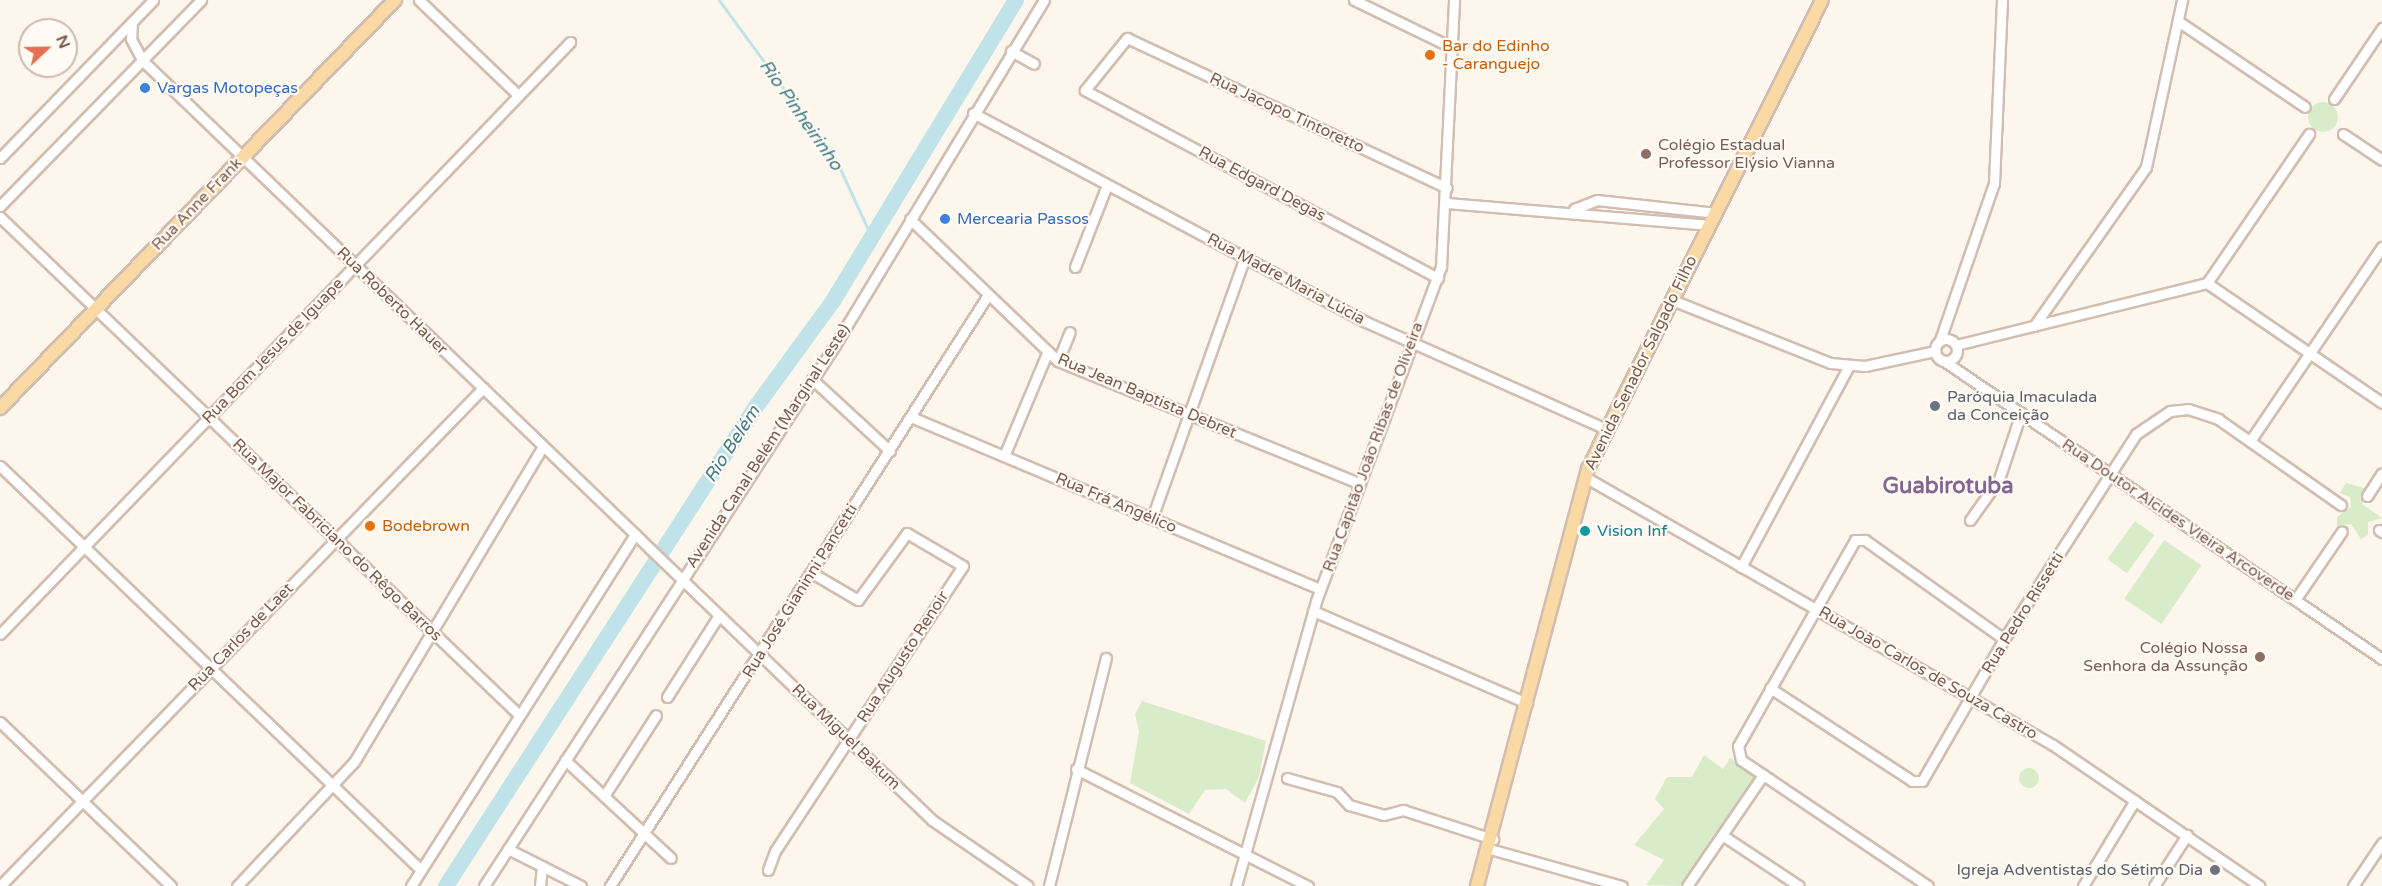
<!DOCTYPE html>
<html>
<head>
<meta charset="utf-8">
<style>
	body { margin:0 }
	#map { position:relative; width:2382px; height:886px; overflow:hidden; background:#fdf6ec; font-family:"Varela Round",sans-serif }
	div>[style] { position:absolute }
	.green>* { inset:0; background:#d8ecc9; transform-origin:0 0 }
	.round { border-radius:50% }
	.stream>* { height:3px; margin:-1.5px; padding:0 1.5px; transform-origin:1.5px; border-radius:1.5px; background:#bfe3e8 }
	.river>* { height:16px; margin:-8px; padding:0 8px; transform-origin:8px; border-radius:8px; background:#bfe3e8 }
	.roads { filter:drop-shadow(2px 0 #d1beb0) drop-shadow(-2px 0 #d1beb0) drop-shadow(0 2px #d1beb0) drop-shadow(0 -2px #d1beb0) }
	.minor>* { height:9px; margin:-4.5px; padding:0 4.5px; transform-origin:4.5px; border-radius:4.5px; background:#fff }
	.minor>.ring { margin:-4.5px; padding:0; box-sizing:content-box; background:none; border:9px solid #fff; border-radius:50% }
	.major>* { height:12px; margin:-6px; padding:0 6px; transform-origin:6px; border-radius:6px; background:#fbd9a5 }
	.dots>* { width:16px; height:16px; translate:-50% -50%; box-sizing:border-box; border:3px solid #fffaf3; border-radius:50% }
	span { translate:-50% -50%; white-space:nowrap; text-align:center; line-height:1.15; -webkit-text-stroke:4.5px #fffaf3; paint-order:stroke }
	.food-label { font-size:16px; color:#c56008 }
	.left { translate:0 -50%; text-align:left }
	.shop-label { font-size:16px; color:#366cbe }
	.street-label { font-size:16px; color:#7a5c4d }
	.education-label { font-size:16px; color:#785e54 }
	.right { translate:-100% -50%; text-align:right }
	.worship-label { font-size:16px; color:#5b616d }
	.culture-label { font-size:16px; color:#0d838f }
	.water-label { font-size:18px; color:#437c86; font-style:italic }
	.district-label { font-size:22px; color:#846695; font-weight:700 }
	.north { position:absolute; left:18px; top:18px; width:60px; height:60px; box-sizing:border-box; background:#fffaf3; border:2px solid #cabbb1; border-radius:50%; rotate:68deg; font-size:16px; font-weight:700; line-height:24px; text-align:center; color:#7a5c4d }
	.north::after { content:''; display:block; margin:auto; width:21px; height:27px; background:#e76f51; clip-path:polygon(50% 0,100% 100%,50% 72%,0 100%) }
</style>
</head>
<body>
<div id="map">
	<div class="green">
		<div class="round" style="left:2308px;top:102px;width:30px;height:30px"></div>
		<div style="clip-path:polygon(2346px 483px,2364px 488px,2362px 504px,2382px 518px,2368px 522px,2368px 535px,2361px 539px,2351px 524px,2337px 526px,2337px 517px,2351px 507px,2350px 497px,2340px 493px)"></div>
		<div style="left:2135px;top:521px;width:24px;height:47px;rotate:36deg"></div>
		<div style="left:2164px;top:540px;width:45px;height:71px;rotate:34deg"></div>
		<div style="clip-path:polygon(1142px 701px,1266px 741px,1259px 777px,1245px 803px,1226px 789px,1205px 790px,1189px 814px,1130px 783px,1139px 732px,1135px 714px)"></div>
		<div style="clip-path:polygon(1704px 755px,1723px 769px,1730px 758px,1755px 777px,1680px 886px,1646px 885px,1664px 860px,1634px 845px,1664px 809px,1655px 799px,1667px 777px,1692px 777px)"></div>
		<div class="round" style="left:2019px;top:768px;width:20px;height:20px"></div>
	</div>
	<div class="stream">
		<div style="left:719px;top:0;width:200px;rotate:53.9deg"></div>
		<div style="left:837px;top:162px;width:81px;rotate:65.3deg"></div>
	</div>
	<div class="river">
		<div style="left:446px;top:886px;width:569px;rotate:-57.12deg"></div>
		<div style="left:755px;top:408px;width:132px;rotate:-53.9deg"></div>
		<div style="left:833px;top:301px;width:352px;rotate:-58.7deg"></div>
	</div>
	<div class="roads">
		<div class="minor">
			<div style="left:419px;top:0;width:137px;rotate:43.8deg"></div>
			<div style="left:1354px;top:0;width:110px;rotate:25.9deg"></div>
			<div style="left:2178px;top:21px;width:153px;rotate:34.1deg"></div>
			<div style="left:132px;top:22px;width:17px;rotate:93deg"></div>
			<div style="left:131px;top:39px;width:24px;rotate:62deg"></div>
			<div style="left:142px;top:60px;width:1096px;rotate:43.89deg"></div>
			<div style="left:932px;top:820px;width:116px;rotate:34.5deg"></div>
			<div style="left:1011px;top:51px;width:26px;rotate:29deg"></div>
			<div style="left:2334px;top:99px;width:86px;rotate:-55.9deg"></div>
			<div style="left:973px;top:113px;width:445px;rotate:28deg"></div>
			<div style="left:1366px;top:322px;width:263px;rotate:24deg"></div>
			<div style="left:2343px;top:134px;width:47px;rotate:33.7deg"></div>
			<div style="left:0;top:158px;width:220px;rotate:-45.9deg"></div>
			<div style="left:1447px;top:203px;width:264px;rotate:4.8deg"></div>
			<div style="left:0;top:206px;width:288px;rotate:-45.7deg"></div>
			<div style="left:1574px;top:209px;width:25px;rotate:-21deg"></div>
			<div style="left:1597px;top:200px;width:120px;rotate:6.2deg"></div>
			<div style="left:0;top:217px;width:716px;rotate:43.81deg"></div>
			<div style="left:910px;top:219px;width:205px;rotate:43.8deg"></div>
			<div style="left:1058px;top:361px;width:325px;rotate:22.1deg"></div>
			<div style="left:1075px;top:267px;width:88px;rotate:-68.7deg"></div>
			<div style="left:1438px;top:278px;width:400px;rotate:-152deg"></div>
			<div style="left:1085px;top:90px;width:67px;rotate:-51.1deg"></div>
			<div style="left:1127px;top:38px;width:353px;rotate:25.1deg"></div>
			<div style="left:2207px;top:283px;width:181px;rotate:-55.6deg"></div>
			<div style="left:1672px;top:300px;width:170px;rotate:21.7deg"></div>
			<div style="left:1830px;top:363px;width:35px;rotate:5deg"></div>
			<div style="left:1865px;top:366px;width:72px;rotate:-12.1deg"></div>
			<div style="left:2034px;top:326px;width:194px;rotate:-54.8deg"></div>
			<div style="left:2146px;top:167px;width:171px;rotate:-77.8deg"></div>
			<div class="ring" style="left:1935px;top:339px;width:13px;height:13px"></div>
			<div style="left:1940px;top:340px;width:166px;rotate:-71deg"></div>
			<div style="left:1994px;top:183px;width:183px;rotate:-87.5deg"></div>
			<div style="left:1956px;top:345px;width:259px;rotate:-13.9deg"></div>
			<div style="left:2207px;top:283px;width:212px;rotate:34.4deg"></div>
			<div style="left:1058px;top:361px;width:31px;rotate:-68deg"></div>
			<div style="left:1944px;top:361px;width:530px;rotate:34.23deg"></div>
			<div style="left:812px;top:379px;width:106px;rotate:42.7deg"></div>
			<div style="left:911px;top:417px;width:444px;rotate:22.8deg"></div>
			<div style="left:2250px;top:441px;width:235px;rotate:-55.8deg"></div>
			<div style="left:1004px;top:456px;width:112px;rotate:-67.3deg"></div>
			<div style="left:0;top:466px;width:583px;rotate:43.82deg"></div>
			<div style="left:1585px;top:477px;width:539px;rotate:29.8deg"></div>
			<div style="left:2053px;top:745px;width:250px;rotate:34.3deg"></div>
			<div style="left:2367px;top:496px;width:27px;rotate:-57deg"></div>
			<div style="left:1152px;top:518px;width:277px;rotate:-70.4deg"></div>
			<div style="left:1970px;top:520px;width:50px;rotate:-54.7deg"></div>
			<div style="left:1999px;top:479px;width:70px;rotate:-71.6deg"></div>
			<div style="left:2379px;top:530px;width:4px;rotate:34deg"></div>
			<div style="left:1741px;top:567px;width:228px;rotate:-61.8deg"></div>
			<div style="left:2295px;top:600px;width:83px;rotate:-55.7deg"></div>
			<div style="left:1313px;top:611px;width:233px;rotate:23.3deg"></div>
			<div style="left:0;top:634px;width:822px;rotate:-46.08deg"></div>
			<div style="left:1770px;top:688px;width:170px;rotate:33.2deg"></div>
			<div style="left:1912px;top:781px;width:10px"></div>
			<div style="left:1922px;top:781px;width:164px;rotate:-60deg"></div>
			<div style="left:2004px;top:639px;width:244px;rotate:-57.2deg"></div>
			<div style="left:2136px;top:434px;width:41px;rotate:-34.1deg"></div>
			<div style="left:2170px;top:411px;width:18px;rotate:-6deg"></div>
			<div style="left:2188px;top:409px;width:32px;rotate:18deg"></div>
			<div style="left:2218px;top:419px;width:150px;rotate:35deg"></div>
			<div style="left:667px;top:697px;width:97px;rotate:-57.6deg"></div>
			<div style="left:0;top:722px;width:237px;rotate:43.8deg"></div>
			<div style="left:565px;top:760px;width:144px;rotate:42.8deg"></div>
			<div style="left:1076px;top:769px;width:260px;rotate:26.8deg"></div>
			<div style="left:1287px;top:778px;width:52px;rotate:15.6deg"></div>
			<div style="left:1337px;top:792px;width:18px;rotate:47deg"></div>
			<div style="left:1349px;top:805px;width:36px;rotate:16deg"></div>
			<div style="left:1384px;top:815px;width:20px;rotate:-15deg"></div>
			<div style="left:1403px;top:810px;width:95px;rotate:17.9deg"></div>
			<div style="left:604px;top:796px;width:96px;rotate:-57.3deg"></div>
			<div style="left:1722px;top:835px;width:92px;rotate:33.5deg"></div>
			<div style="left:508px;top:849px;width:82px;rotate:26.9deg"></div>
			<div style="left:1490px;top:849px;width:137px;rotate:15.7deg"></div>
			<div style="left:768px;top:870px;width:20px;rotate:-70deg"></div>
			<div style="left:775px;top:851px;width:341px;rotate:-56.6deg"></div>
			<div style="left:963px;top:566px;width:65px;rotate:-149.5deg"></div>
			<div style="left:907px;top:533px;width:83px;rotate:126.2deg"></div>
			<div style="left:858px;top:600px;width:53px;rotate:-149.6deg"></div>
			<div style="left:0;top:886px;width:694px;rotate:-45.88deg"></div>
			<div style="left:237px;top:886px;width:170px;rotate:-46.7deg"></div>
			<div style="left:354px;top:762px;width:368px;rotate:-59.1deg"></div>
			<div style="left:411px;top:886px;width:417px;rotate:-57.5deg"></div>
			<div style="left:484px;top:886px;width:645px;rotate:-57.02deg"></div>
			<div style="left:835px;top:345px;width:403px;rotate:-58.8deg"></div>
			<div style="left:540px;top:886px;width:20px;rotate:-84deg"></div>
			<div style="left:610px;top:886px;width:702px;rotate:-57.4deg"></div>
			<div style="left:1049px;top:886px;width:235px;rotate:-76deg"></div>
			<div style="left:1236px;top:886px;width:296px;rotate:-74.3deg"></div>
			<div style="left:1316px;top:601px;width:357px;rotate:-69.5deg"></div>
			<div style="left:1441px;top:267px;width:267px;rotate:-87.2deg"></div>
			<div style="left:1687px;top:886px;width:135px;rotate:-55.6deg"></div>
			<div style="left:1928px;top:886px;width:225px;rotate:-146deg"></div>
			<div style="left:1741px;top:760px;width:14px;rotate:-102deg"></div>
			<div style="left:1738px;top:746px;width:237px;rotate:-60.4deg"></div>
			<div style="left:1855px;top:540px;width:10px"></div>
			<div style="left:1865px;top:540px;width:171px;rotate:35.5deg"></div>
			<div style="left:2083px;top:886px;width:100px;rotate:-58.8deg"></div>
			<div style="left:2154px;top:886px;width:61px;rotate:-57.1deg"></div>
			<div style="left:2353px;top:886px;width:52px;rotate:-56deg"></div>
		</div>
		<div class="major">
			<div style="left:0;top:408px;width:568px;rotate:-45.93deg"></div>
			<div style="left:1477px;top:886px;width:432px;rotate:-75.1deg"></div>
			<div style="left:1588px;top:469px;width:524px;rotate:-63.48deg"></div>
		</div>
	</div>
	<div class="dots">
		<div style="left:1430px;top:55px;background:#e8710a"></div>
		<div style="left:145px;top:88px;background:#3f7fe0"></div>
		<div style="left:1646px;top:154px;background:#8d6e63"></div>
		<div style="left:945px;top:219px;background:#3f7fe0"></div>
		<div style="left:1935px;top:406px;background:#6b7280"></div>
		<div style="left:370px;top:526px;background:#e8710a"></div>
		<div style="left:1585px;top:531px;background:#0f9aa8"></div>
		<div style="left:2260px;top:657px;background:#8d6e63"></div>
		<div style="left:2215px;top:870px;background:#6b7280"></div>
	</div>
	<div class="food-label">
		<span class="left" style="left:1442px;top:55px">Bar do Edinho<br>- Caranguejo</span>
		<span class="left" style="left:382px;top:526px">Bodebrown</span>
	</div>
	<div class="shop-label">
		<span class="left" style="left:157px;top:88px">Vargas Motopeças</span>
		<span class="left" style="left:957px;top:219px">Mercearia Passos</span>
	</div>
	<div class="street-label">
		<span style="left:1287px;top:113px;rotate:25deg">Rua Jacopo Tintoretto</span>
		<span style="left:1262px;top:184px;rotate:28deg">Rua Edgard Degas</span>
		<span style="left:197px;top:204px;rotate:-46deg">Rua Anne Frank</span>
		<span style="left:1286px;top:279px;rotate:28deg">Rua Madre Maria Lúcia</span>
		<span style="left:392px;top:301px;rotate:44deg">Rua Roberto Hauer</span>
		<span style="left:273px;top:351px;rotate:-46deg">Rua Bom Jesus de Iguape</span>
		<span style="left:1641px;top:363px;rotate:-64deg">Avenida Senador Salgado Filho</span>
		<span style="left:1147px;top:396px;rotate:23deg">Rua Jean Baptista Debret</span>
		<span style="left:768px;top:446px;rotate:-57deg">Avenida Canal Belém (Marginal Leste)</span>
		<span style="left:1373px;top:447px;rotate:-70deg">Rua Capitão João Ribas de Oliveira</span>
		<span style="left:1116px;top:503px;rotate:23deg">Rua Frá Angélico</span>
		<span style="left:2178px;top:520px;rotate:34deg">Rua Doutor Alcides Vieira Arcoverde</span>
		<span style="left:337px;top:540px;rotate:44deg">Rua Major Fabriciano do Rêgo Barros</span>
		<span style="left:800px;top:591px;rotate:-58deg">Rua José Gianinni Pancetti</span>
		<span style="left:2023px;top:613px;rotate:-58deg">Rua Pedro Rissetti</span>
		<span style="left:241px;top:637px;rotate:-46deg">Rua Carlos de Laet</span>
		<span style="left:903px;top:657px;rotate:-57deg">Rua Augusto Renoir</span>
		<span style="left:1928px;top:673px;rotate:30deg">Rua João Carlos de Souza Castro</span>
		<span style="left:846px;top:737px;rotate:44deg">Rua Miguel Bakum</span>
	</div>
	<div class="education-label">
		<span class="left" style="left:1658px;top:154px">Colégio Estadual<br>Professor Elýsio Vianna</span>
		<span class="right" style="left:2248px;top:657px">Colégio Nossa<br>Senhora da Assunção</span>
	</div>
	<div class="worship-label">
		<span class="left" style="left:1947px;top:406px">Paróquia Imaculada<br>da Conceição</span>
		<span class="right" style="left:2203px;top:870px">Igreja Adventistas do Sétimo Dia</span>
	</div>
	<div class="culture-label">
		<span class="left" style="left:1597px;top:531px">Vision Inf</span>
	</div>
	<div class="water-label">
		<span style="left:801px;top:115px;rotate:55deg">Rio Pinheirinho</span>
		<span style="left:732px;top:444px;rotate:-57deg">Rio Belém</span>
	</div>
	<div class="district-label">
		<span style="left:1948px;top:487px">Guabirotuba</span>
	</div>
	<div class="north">N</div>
</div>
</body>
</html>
